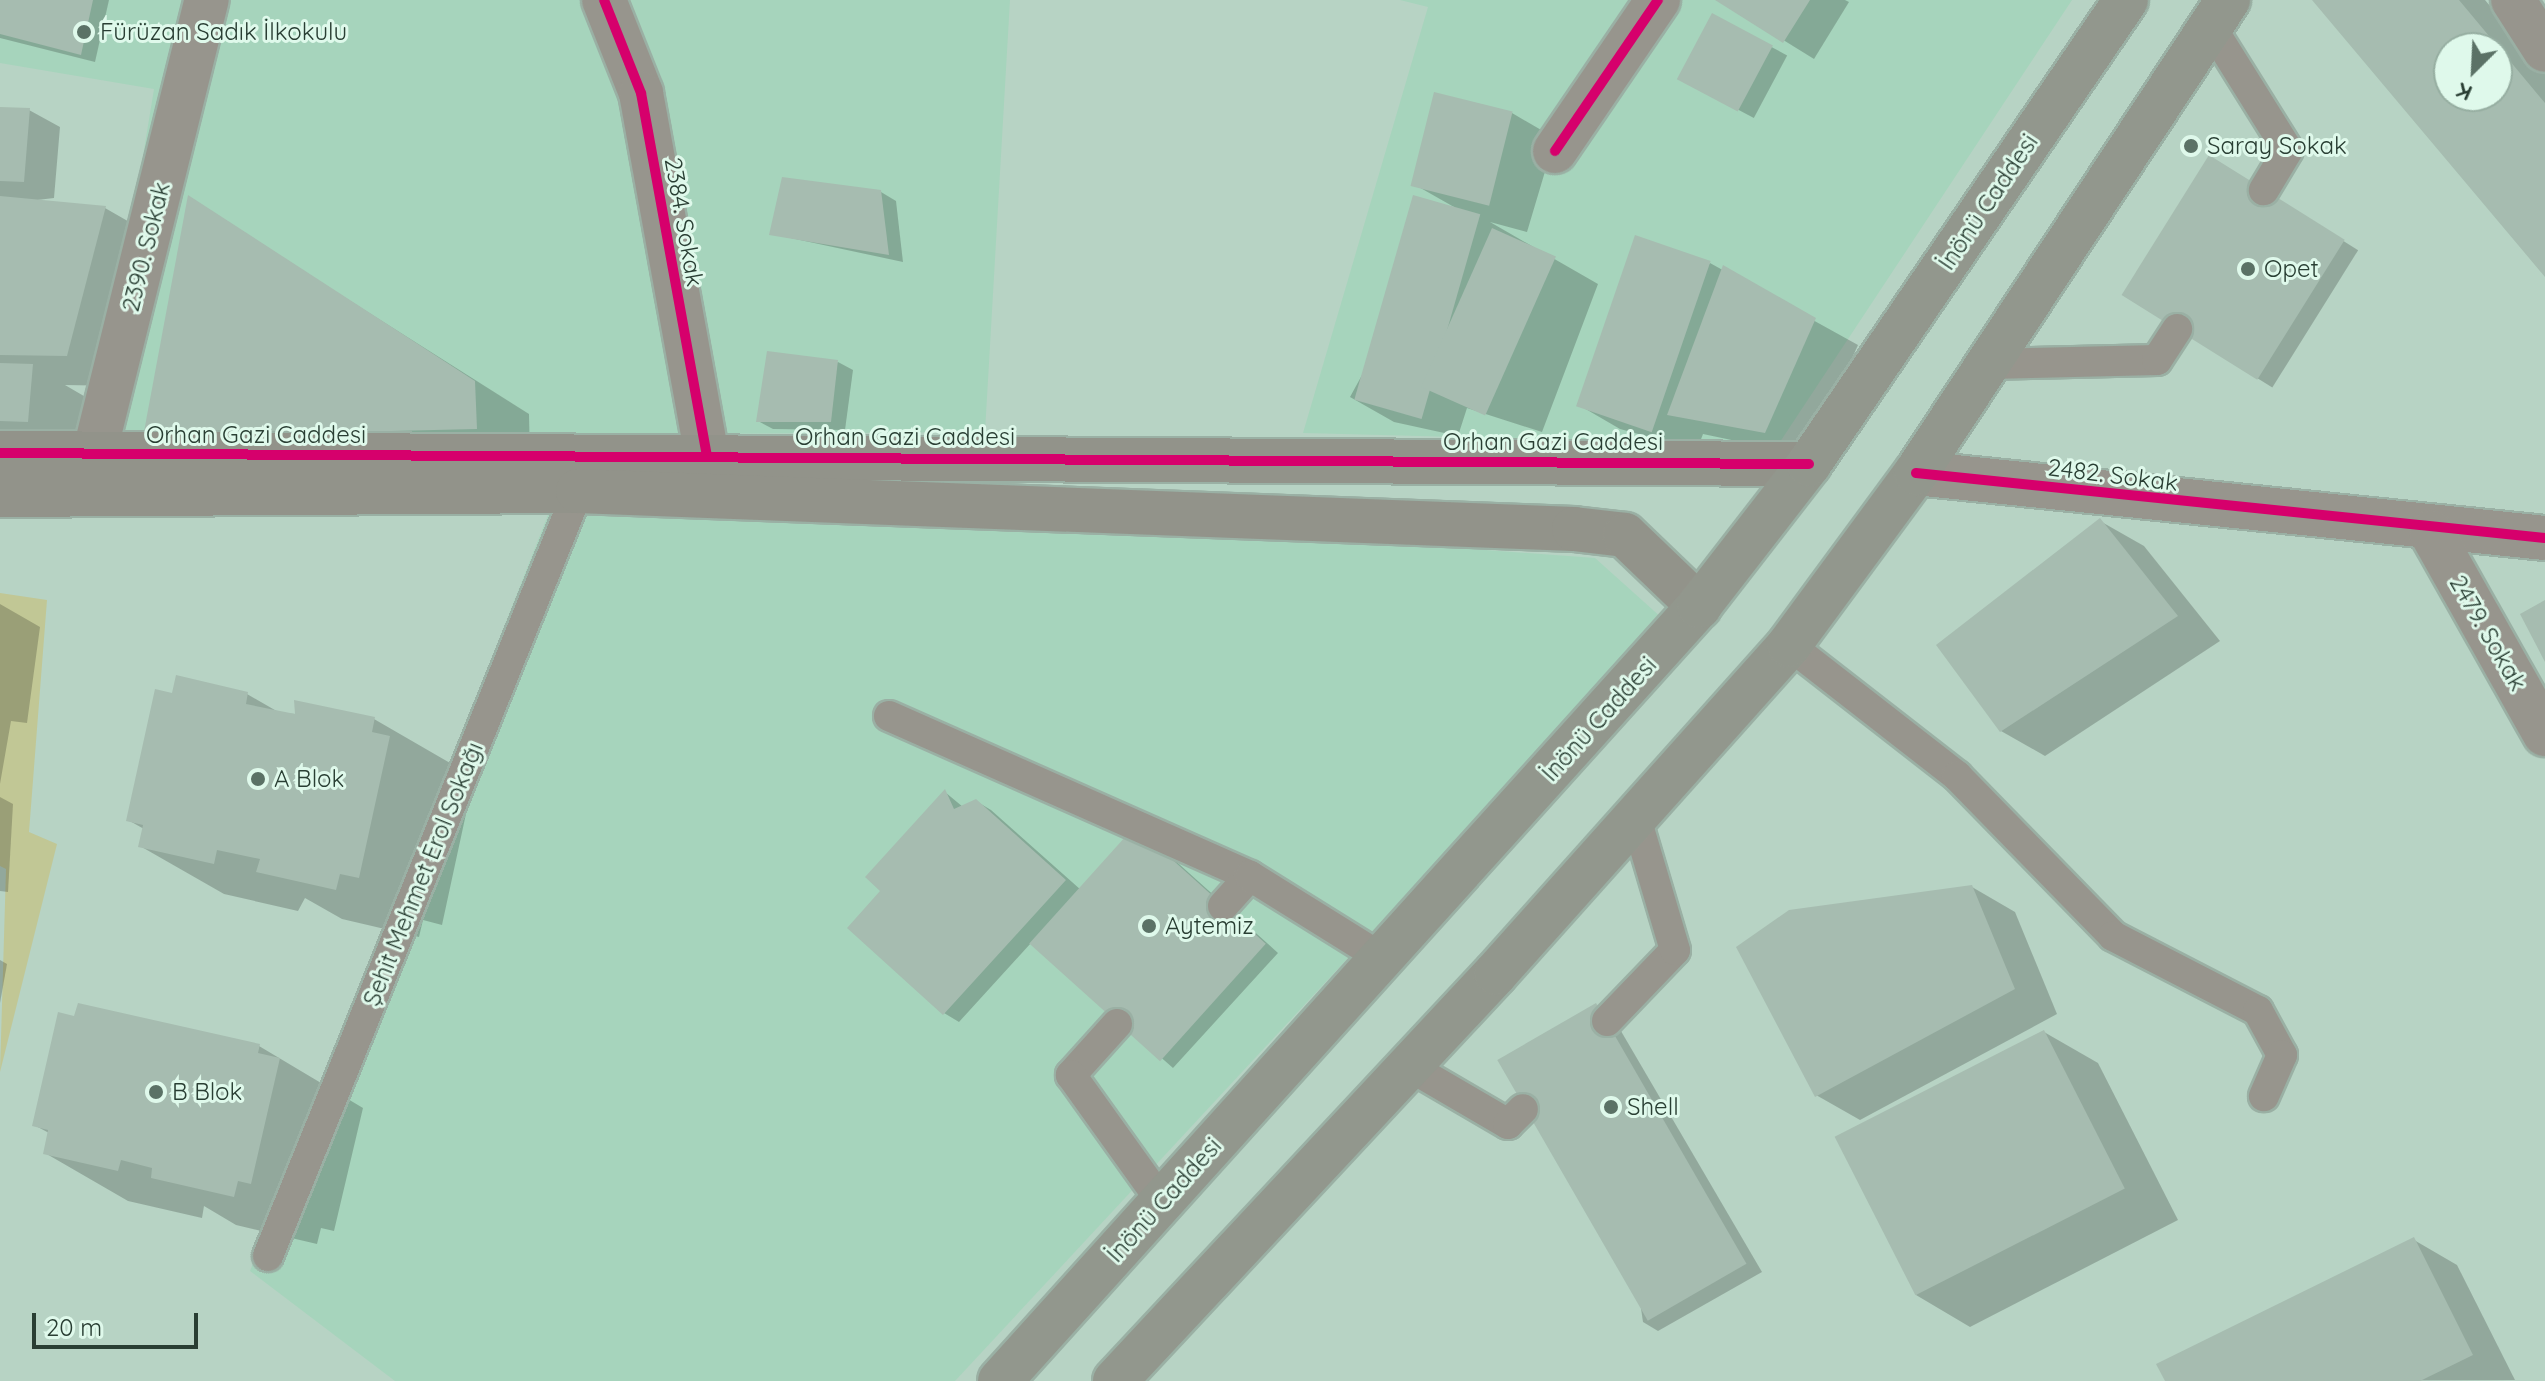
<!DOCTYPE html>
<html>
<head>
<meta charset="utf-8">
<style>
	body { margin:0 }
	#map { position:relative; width:2545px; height:1381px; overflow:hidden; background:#b7d3c4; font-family:Quicksand,sans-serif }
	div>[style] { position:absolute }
	.built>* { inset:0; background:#a6d4bc }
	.green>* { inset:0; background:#c1c795 }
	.shadow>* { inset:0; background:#0003; transform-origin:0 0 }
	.building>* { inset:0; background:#a6bcb0; transform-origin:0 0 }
	.roads { filter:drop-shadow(2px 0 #9ab0a4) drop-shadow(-2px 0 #9ab0a4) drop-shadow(0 2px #9ab0a4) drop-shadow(0 -2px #9ab0a4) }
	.lane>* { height:30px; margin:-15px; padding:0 15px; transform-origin:15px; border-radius:15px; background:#97958d }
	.street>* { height:44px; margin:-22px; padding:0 22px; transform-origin:22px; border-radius:22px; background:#97958d }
	.secondary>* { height:44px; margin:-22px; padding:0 22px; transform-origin:22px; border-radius:22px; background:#92938a }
	.primary>* { height:44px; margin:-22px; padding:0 22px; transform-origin:22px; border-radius:22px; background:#92978d }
	.cycleway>* { height:10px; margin:-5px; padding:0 5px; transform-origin:5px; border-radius:5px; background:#d6006c }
	.dots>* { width:22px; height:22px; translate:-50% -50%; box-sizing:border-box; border:4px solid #dff9eb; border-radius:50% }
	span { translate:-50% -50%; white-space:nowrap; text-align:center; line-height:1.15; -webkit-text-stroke:6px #dff9eb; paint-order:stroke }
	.poi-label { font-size:24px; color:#293e33 }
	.left { translate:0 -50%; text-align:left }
	.street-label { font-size:24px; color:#293e33 }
	.north { position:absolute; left:2433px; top:32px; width:80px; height:80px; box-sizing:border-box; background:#dff9eb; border:2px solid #96aea1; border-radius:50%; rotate:204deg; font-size:22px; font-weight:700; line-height:32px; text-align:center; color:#293e33 }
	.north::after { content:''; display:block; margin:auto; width:28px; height:36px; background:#5b7266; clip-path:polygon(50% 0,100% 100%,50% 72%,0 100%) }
	.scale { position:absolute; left:32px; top:1313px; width:166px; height:36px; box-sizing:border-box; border:4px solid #293e33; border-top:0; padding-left:10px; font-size:24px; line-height:28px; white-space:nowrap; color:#293e33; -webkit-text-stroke:6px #dff9eb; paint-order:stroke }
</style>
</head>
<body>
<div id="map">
	<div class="built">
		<div style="clip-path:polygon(0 0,1010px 0,985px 432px,508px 435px,94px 455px,154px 89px,0 63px)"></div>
		<div style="clip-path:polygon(1400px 0,2072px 0,1778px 445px,1303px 433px,1428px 7px)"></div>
		<div style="clip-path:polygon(552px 505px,1065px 519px,1595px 558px,1663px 619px,955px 1381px,395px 1381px,250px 1271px)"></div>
	</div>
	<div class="green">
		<div style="clip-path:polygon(0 593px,47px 600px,29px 832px,57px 844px,0 1072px,6px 869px,0 866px)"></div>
	</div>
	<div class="shadow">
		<div style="clip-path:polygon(0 0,109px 0,95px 62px,0 38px)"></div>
		<div style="clip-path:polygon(1719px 0,1845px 0,1849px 2px,1814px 59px)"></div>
		<div style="clip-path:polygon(evenodd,2315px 0,2485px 0,2545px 72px,2545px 274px,2315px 0,2449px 48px,2497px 48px,2497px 96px,2449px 96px,2449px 48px)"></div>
		<div style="left:1713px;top:16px;width:84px;height:71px;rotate:28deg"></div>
		<div style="clip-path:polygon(0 109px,29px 110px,60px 127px,54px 198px,29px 201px,105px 208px,159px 239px,121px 386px,65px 385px,101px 406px,97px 460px,0 458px)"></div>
		<div style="clip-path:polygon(1512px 113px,1555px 138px,1527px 232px,1490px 222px,1598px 284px,1542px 432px,1467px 408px,1458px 436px,1394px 422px,1350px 397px,1454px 207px,1417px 186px)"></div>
		<div style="left:2225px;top:167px;width:157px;height:162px;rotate:32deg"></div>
		<div style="clip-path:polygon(881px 192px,896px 201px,903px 262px,772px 234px)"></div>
		<div style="clip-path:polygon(189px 199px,529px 414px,530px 460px,199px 467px)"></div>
		<div style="clip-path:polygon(1710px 263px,1858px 345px,1808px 456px,1703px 434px,1697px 450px,1620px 429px,1577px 404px)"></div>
		<div style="clip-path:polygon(838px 362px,853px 370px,845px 430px,773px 429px,758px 421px)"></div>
		<div style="clip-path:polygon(2100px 521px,2144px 546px,2220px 641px,2045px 756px,2001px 731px)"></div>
		<div style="clip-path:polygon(0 604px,40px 627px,27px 723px,11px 721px,0 784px)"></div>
		<div style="clip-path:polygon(247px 694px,280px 713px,374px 719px,457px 767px,472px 786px,442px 925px,423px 920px,419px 937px,342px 919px,305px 898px,298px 911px,224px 894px,140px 846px,144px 829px,128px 820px,174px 695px)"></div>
		<div style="clip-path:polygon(945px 792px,963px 807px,976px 801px,991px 810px,1081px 890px,1150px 838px,1278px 953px,1173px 1068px,1031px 943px,959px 1022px,944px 1013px,883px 891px)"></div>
		<div style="clip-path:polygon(0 797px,13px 804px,8px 892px,0 891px)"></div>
		<div style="clip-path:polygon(1972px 887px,2015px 912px,2057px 1014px,1860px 1120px,1816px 1095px)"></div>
		<div style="clip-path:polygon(0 960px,7px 964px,0 1003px)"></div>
		<div style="clip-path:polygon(1596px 1006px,1611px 1014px,1762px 1272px,1658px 1331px,1643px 1322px)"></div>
		<div style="clip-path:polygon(2044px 1032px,2098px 1063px,2178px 1220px,1970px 1327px,1916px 1295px)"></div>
		<div style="clip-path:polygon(259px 1046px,363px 1108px,334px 1231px,321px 1228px,317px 1244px,236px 1225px,204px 1206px,202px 1218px,128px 1201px,45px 1153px,49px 1133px,34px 1125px)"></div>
		<div style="clip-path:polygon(2414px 1240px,2457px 1265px,2515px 1380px,2167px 1381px)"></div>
	</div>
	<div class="building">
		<div style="clip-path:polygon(0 0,93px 0,81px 55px,0 34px)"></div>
		<div style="clip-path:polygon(1715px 0,1810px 0,1783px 43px)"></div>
		<div style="clip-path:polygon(evenodd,2312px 0,2459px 0,2545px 103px,2545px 277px,2312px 0,2449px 48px,2497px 48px,2497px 96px,2449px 96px,2449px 48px)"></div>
		<div style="left:1712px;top:13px;width:69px;height:75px;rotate:28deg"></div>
		<div style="left:1434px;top:92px;width:81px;height:97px;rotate:14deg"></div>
		<div style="clip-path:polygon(0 107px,30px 108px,24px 182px,0 181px)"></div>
		<div style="left:2209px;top:155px;width:160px;height:165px;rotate:32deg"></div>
		<div style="clip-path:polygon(782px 177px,881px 190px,889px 255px,769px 235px)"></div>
		<div style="clip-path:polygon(188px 195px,475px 381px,477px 429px,143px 437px)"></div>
		<div style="left:1413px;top:195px;width:70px;height:213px;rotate:16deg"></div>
		<div style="clip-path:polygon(0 196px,106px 206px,67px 356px,0 355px)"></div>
		<div style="left:1492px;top:228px;width:70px;height:174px;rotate:24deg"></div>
		<div style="left:1635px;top:235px;width:80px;height:181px;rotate:19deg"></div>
		<div style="clip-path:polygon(1723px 265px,1816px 318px,1765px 433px,1667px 415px)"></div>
		<div style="clip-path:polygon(767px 351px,838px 360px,831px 422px,756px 422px)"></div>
		<div style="clip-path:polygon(0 363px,33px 364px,28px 422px,0 421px)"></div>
		<div style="clip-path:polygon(2100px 518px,2178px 616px,2000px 732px,1936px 645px)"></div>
		<div style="clip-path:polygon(2545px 600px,2545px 662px,2520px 614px)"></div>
		<div style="clip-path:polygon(176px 675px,248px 692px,246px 704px,295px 714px,294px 700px,375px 717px,372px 732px,390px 736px,359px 878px,340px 874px,336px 890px,256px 872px,260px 859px,217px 850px,214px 864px,138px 847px,143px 825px,126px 821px,155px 689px,172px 693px)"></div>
		<div style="clip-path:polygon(945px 789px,954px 809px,976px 799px,1066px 880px,943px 1015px,847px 928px,880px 891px,865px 877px)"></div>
		<div style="left:1135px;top:826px;width:176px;height:158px;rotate:42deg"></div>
		<div style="clip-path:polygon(1972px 885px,2015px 989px,1815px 1097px,1736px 947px,1789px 910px)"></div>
		<div style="clip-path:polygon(78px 1003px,260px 1044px,258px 1053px,280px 1058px,251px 1184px,238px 1181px,234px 1197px,151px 1178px,152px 1168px,121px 1160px,118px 1171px,43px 1154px,48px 1130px,32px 1126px,58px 1012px,74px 1016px)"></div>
		<div style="left:1596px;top:1003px;width:301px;height:114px;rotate:60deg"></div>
		<div style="left:2044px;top:1030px;width:178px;height:235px;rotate:63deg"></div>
		<div style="clip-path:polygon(2414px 1237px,2473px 1355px,2420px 1381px,2165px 1381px,2156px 1364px)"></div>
	</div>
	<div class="roads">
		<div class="lane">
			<div style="left:2211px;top:27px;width:145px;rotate:58deg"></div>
			<div style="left:2288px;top:150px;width:47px;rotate:121deg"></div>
			<div style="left:1989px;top:364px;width:168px;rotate:-1.4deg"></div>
			<div style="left:2157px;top:360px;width:37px;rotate:-57deg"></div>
			<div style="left:1789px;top:645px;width:213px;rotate:37.9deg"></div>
			<div style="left:1957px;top:776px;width:223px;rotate:45.7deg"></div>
			<div style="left:2113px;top:936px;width:163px;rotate:27.3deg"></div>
			<div style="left:2258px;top:1011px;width:50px;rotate:61.4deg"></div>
			<div style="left:2282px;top:1055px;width:45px;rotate:113.7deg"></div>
			<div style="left:889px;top:716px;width:395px;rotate:23.9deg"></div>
			<div style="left:1223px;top:906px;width:40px;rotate:-48deg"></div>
			<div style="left:1250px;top:876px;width:159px;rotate:31.9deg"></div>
			<div style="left:1607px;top:1021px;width:98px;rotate:-46.2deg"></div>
			<div style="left:1675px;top:950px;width:144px;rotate:-106.5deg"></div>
			<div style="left:1117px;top:1024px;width:69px;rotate:132deg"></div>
			<div style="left:1071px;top:1075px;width:156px;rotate:54.4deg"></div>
			<div style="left:1407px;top:1065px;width:117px;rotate:30.3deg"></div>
			<div style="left:1508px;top:1124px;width:21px;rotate:-45deg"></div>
			<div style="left:268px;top:1256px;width:825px;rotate:-67.94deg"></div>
		</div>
		<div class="street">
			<div style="left:604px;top:0;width:100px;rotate:68.3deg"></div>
			<div style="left:641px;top:93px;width:369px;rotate:79.7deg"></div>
			<div style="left:2513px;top:0;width:59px;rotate:57.4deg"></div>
			<div style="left:1555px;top:151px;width:183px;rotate:-55.7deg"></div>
			<div style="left:1916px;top:473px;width:632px;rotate:5.9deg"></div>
			<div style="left:93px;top:489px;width:34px;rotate:-88deg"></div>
			<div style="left:94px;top:455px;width:469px;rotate:-76.1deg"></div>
			<div style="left:2431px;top:532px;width:232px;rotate:60.6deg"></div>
		</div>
		<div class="secondary">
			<div style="left:0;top:453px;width:1809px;rotate:0.35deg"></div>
			<div style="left:0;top:495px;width:578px;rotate:-0.4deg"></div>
			<div style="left:578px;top:491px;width:997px;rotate:2.18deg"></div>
			<div style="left:1574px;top:529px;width:51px;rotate:6.7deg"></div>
			<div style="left:1625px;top:535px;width:103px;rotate:43.8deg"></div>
		</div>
		<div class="primary">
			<div style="left:1000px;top:1381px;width:1044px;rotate:-47.95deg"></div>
			<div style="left:1699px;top:606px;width:180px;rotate:-52.2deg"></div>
			<div style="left:1809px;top:464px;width:562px;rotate:-55.66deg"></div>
			<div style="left:1115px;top:1381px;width:558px;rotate:-46.96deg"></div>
			<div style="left:1496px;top:973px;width:440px;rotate:-48.2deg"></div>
			<div style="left:1789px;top:645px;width:214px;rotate:-53.6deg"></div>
			<div style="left:1916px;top:473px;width:567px;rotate:-56.59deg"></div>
		</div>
	</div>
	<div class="cycleway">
		<div style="left:604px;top:0;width:100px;rotate:68.3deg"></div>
		<div style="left:641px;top:93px;width:369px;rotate:79.7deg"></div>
		<div style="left:1555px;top:151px;width:183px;rotate:-55.7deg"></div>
		<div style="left:0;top:453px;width:1809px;rotate:0.35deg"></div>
		<div style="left:1916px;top:473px;width:632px;rotate:5.9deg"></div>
	</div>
	<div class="dots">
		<div style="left:84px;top:32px;background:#5b7266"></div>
		<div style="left:2191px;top:146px;background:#5b7266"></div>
		<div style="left:2248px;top:269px;background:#5b7266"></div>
		<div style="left:258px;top:779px;background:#5b7266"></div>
		<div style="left:1149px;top:926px;background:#5b7266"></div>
		<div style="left:156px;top:1092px;background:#5b7266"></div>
		<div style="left:1611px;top:1107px;background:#5b7266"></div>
	</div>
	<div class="poi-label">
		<span class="left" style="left:100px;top:32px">Fürüzan Sadık İlkokulu</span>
		<span class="left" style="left:2207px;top:146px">Saray Sokak</span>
		<span class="left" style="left:2264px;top:269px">Opet</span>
		<span class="left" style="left:274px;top:779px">A Blok</span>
		<span class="left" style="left:1165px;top:926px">Aytemiz</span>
		<span class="left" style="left:172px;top:1092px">B Blok</span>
		<span class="left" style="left:1627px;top:1107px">Shell</span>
	</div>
	<div class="street-label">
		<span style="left:1988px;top:202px;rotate:-56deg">İnönü Caddesi</span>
		<span style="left:684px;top:222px;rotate:80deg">2384. Sokak</span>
		<span style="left:146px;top:247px;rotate:-76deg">2390. Sokak</span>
		<span style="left:256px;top:435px">Orhan Gazi Caddesi</span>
		<span style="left:905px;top:437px">Orhan Gazi Caddesi</span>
		<span style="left:1553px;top:442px">Orhan Gazi Caddesi</span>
		<span style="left:2113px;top:475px;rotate:7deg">2482. Sokak</span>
		<span style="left:2488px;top:633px;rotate:60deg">2479. Sokak</span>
		<span style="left:1599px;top:719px;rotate:-48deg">İnönü Caddesi</span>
		<span style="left:423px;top:874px;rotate:-68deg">Şehit Mehmet Erol Sokağı</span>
		<span style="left:1164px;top:1200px;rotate:-48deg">İnönü Caddesi</span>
	</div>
	<div class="north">K</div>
	<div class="scale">20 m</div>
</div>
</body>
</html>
